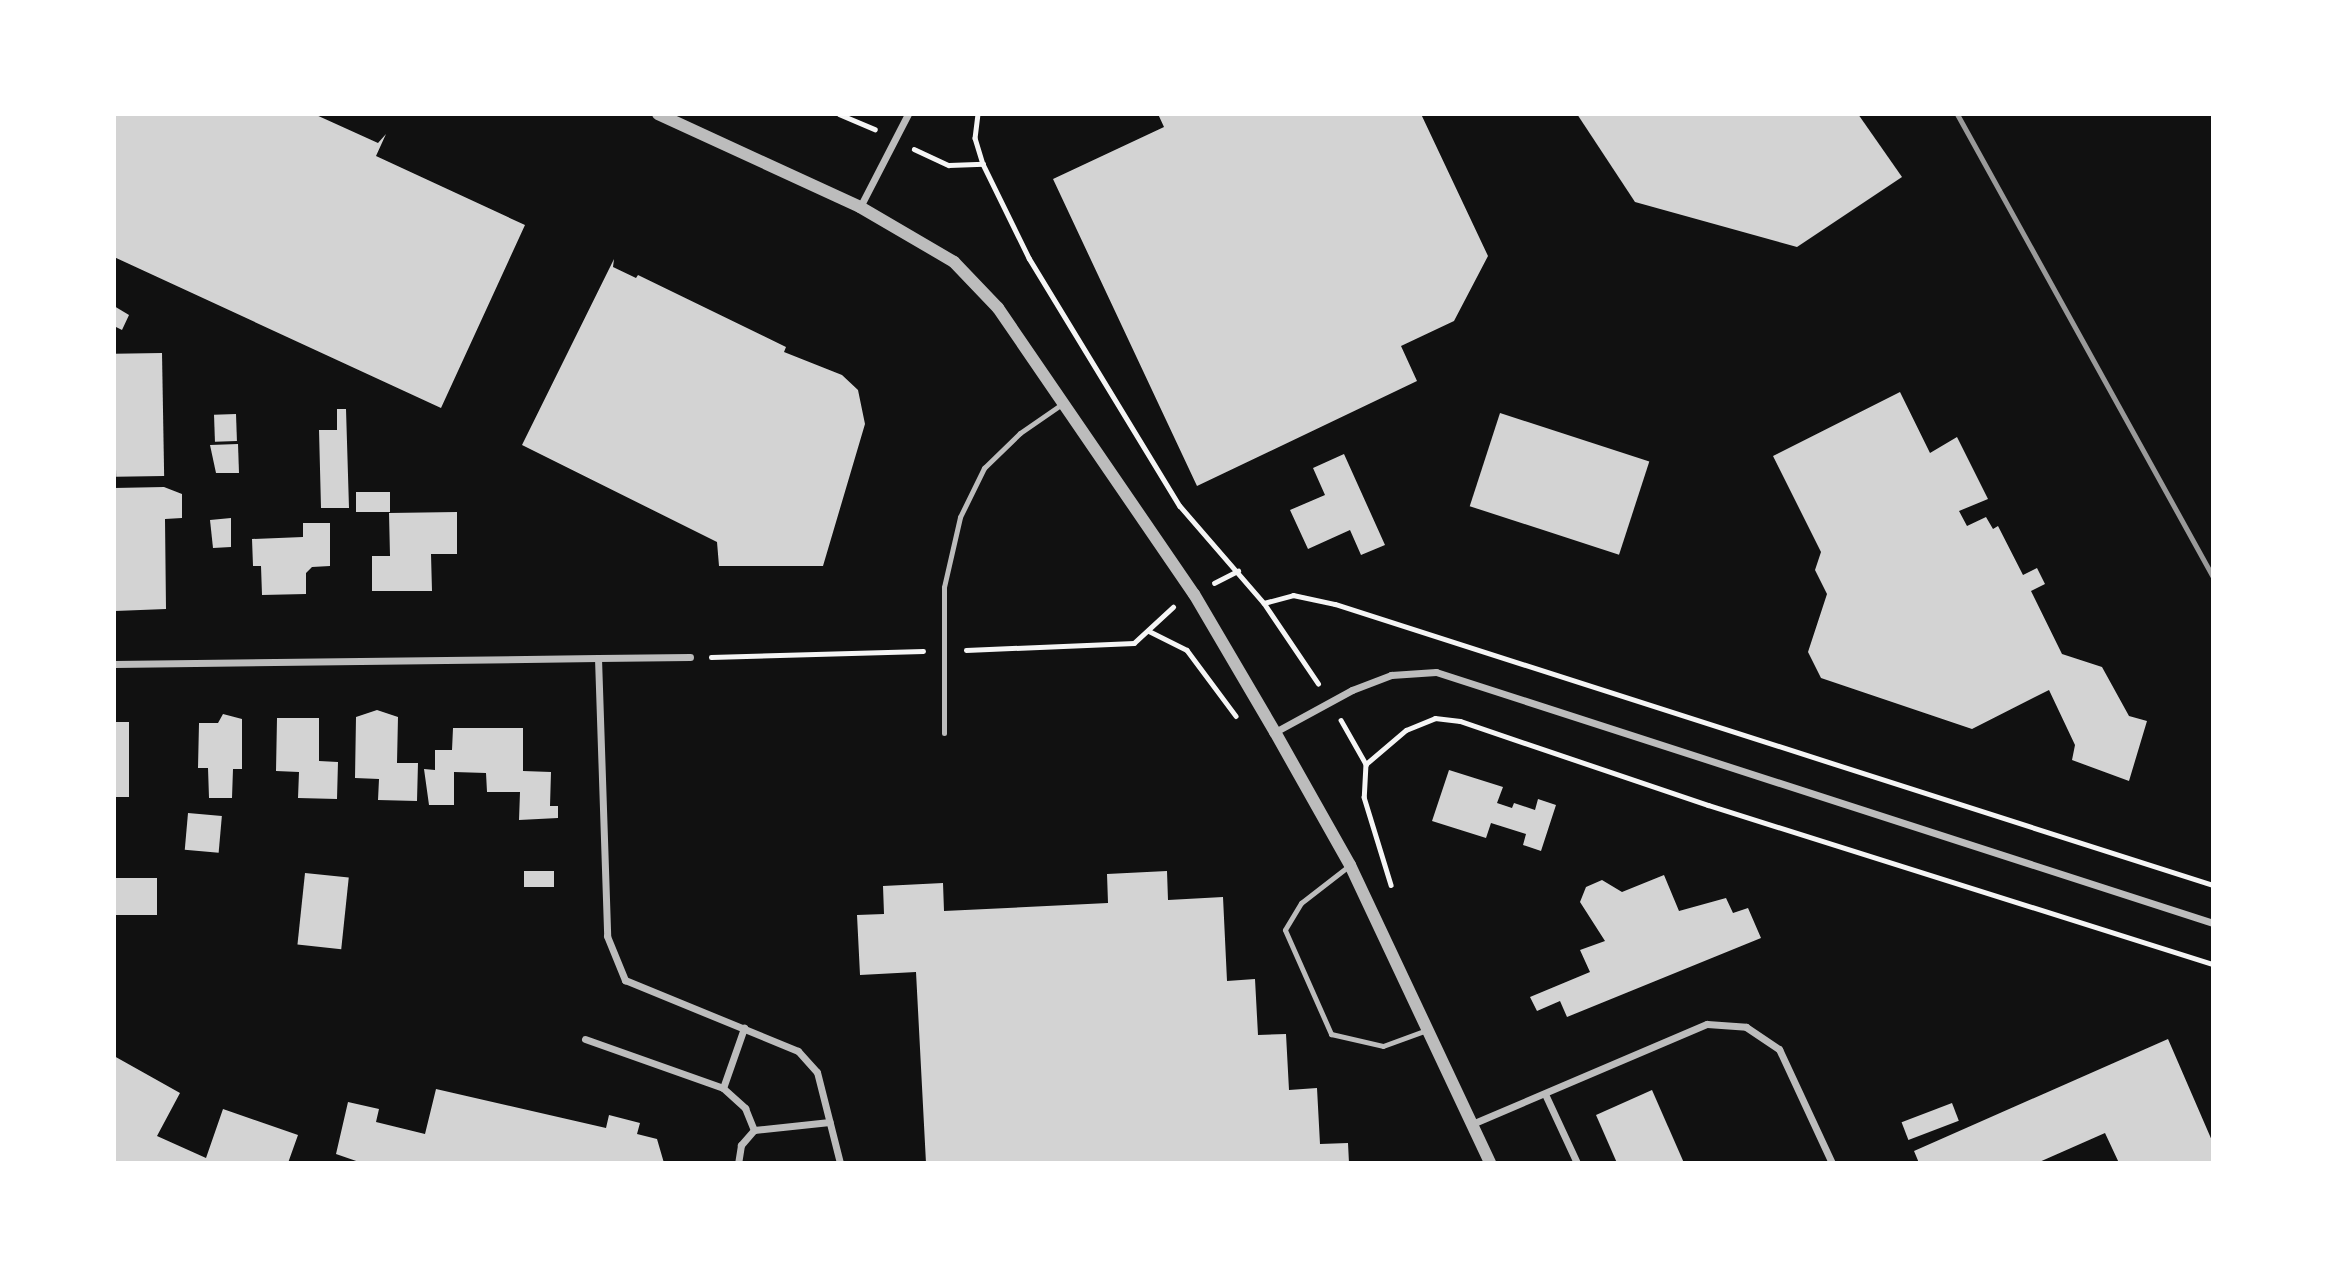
<!DOCTYPE html>
<html>
<head>
<meta charset="utf-8">
<style>
	body { margin:0 }
	#map { position:relative; width:2327px; height:1277px; overflow:hidden; background:#111; font-family:Rubik,sans-serif }
	div>[style] { position:absolute }
	.building>* { inset:0; background:#d3d3d3; transform-origin:0 0 }
	.path>* { height:4.5px; margin:-2.25px; padding:0 2.25px; transform-origin:2.25px; border-radius:2.25px; background:#f5f5f5 }
	.service>* { height:5px; margin:-2.5px; padding:0 2.5px; transform-origin:2.5px; border-radius:2.5px; background:#bcbcbc }
	.minor>* { height:7px; margin:-3.5px; padding:0 3.5px; transform-origin:3.5px; border-radius:3.5px; background:#bcbcbc }
	.tertiary>* { height:12px; margin:-6px; padding:0 6px; transform-origin:6px; border-radius:6px; background:#bcbcbc }
	.rail>* { height:5px; margin:-2.5px; padding:0 2.5px; transform-origin:2.5px; border-radius:2.5px; background:#9a9a9a }
	span { translate:-50% -50%; white-space:nowrap; text-align:center; line-height:1.15; -webkit-text-stroke:6px #fff; paint-order:stroke }
	.frame { position:absolute; inset:0; border:116px solid #fff; pointer-events:none }
</style>
</head>
<body>
<div id="map">
	<div class="building">
		<div style="clip-path:polygon(114px 114px,314px 114px,378px 143px,386px 134px,376px 156px,525px 225px,441px 408px,114px 257px)"></div>
		<div style="clip-path:polygon(1158px 114px,1421px 114px,1488px 256px,1454px 321px,1401px 346px,1417px 381px,1197px 486px,1053px 179px,1164px 127px)"></div>
		<div style="clip-path:polygon(1577px 114px,1858px 114px,1902px 177px,1797px 247px,1635px 202px)"></div>
		<div style="clip-path:polygon(614px 259px,613px 267px,636px 278px,638px 275px,786px 347px,784px 352px,842px 375px,858px 390px,865px 424px,823px 566px,719px 566px,717px 542px,522px 445px)"></div>
		<div style="clip-path:polygon(114px 306px,129px 315px,122px 330px,114px 326px)"></div>
		<div style="left:162px;top:353px;width:123px;height:48px;rotate:89deg"></div>
		<div style="clip-path:polygon(1900px 392px,1930px 453px,1957px 437px,1988px 499px,1959px 511px,1967px 526px,1986px 517px,1993px 529px,1998px 526px,2023px 575px,2037px 568px,2045px 584px,2031px 591px,2062px 654px,2102px 667px,2129px 716px,2147px 721px,2129px 781px,2072px 760px,2075px 745px,2049px 690px,1972px 729px,1821px 678px,1808px 652px,1827px 594px,1815px 570px,1821px 552px,1773px 456px)"></div>
		<div style="clip-path:polygon(337px 409px,346px 409px,349px 508px,321px 508px,319px 430px,337px 430px)"></div>
		<div style="left:1500px;top:413px;width:157px;height:98px;rotate:18deg"></div>
		<div style="left:236px;top:414px;width:27px;height:22px;rotate:88deg"></div>
		<div style="clip-path:polygon(238px 444px,239px 473px,216px 473px,210px 445px)"></div>
		<div style="clip-path:polygon(1344px 454px,1385px 545px,1361px 555px,1350px 530px,1308px 549px,1290px 510px,1325px 495px,1313px 468px)"></div>
		<div style="clip-path:polygon(164px 487px,182px 494px,182px 518px,165px 519px,166px 609px,115px 611px,114px 488px)"></div>
		<div style="left:390px;top:492px;width:20px;height:34px;rotate:90deg"></div>
		<div style="clip-path:polygon(457px 512px,457px 554px,431px 554px,432px 591px,372px 591px,372px 556px,390px 556px,389px 513px)"></div>
		<div style="clip-path:polygon(231px 518px,231px 547px,213px 548px,210px 520px)"></div>
		<div style="clip-path:polygon(303px 523px,330px 523px,330px 566px,312px 567px,306px 573px,306px 594px,262px 595px,261px 566px,253px 566px,252px 539px,303px 537px)"></div>
		<div style="clip-path:polygon(377px 710px,398px 717px,397px 763px,418px 763px,417px 801px,378px 800px,379px 779px,355px 778px,356px 717px)"></div>
		<div style="clip-path:polygon(223px 714px,242px 719px,242px 769px,233px 769px,232px 798px,209px 798px,208px 768px,198px 768px,199px 723px,218px 723px)"></div>
		<div style="clip-path:polygon(277px 718px,319px 718px,319px 761px,338px 762px,337px 799px,298px 798px,299px 772px,276px 771px)"></div>
		<div style="left:114px;top:722px;width:15px;height:75px"></div>
		<div style="clip-path:polygon(453px 728px,523px 728px,523px 771px,551px 772px,550px 806px,558px 806px,558px 818px,519px 820px,520px 792px,487px 792px,486px 773px,454px 772px,454px 805px,429px 805px,424px 769px,435px 770px,435px 750px,452px 750px)"></div>
		<div style="clip-path:polygon(1449px 770px,1503px 787px,1497px 803px,1512px 808px,1514px 803px,1535px 810px,1538px 799px,1556px 805px,1541px 851px,1523px 845px,1526px 834px,1491px 823px,1486px 838px,1432px 821px)"></div>
		<div style="left:188px;top:813px;width:34px;height:37px;rotate:5deg"></div>
		<div style="left:524px;top:871px;width:30px;height:16px"></div>
		<div style="clip-path:polygon(1167px 871px,1168px 900px,1223px 897px,1227px 981px,1255px 979px,1258px 1035px,1286px 1034px,1289px 1090px,1317px 1088px,1320px 1144px,1348px 1143px,1349px 1163px,926px 1163px,916px 972px,860px 975px,857px 915px,884px 914px,883px 886px,943px 883px,944px 911px,1108px 903px,1107px 874px)"></div>
		<div style="left:305px;top:873px;width:44px;height:72px;rotate:6deg"></div>
		<div style="clip-path:polygon(1664px 875px,1679px 911px,1726px 898px,1733px 913px,1748px 908px,1761px 938px,1567px 1017px,1560px 1001px,1537px 1011px,1530px 997px,1590px 972px,1580px 950px,1605px 941px,1580px 902px,1586px 887px,1602px 880px,1622px 892px)"></div>
		<div style="left:114px;top:878px;width:43px;height:37px"></div>
		<div style="clip-path:polygon(2168px 1039px,2213px 1143px,2213px 1163px,2119px 1163px,2105px 1133px,2037px 1163px,1919px 1163px,1914px 1151px)"></div>
		<div style="clip-path:polygon(114px 1056px,180px 1093px,157px 1136px,206px 1158px,223px 1109px,298px 1135px,288px 1163px,114px 1163px)"></div>
		<div style="clip-path:polygon(436px 1089px,606px 1128px,609px 1115px,640px 1123px,637px 1134px,657px 1139px,664px 1163px,362px 1163px,336px 1154px,348px 1102px,379px 1109px,376px 1122px,425px 1134px)"></div>
		<div style="clip-path:polygon(1652px 1090px,1684px 1163px,1617px 1163px,1596px 1115px)"></div>
		<div style="left:1952px;top:1103px;width:19px;height:54px;rotate:69deg"></div>
	</div>
	<div class="path">
		<div style="left:839px;top:114px;width:39px;rotate:23deg"></div>
		<div style="left:978px;top:114px;width:24px;rotate:97deg"></div>
		<div style="left:975px;top:138px;width:27px;rotate:73deg"></div>
		<div style="left:983px;top:164px;width:105px;rotate:63.9deg"></div>
		<div style="left:1029px;top:258px;width:290px;rotate:58.7deg"></div>
		<div style="left:1180px;top:506px;width:128px;rotate:49.1deg"></div>
		<div style="left:1264px;top:603px;width:97px;rotate:56deg"></div>
		<div style="left:914px;top:149px;width:38px;rotate:25deg"></div>
		<div style="left:949px;top:165px;width:34px;rotate:-2deg"></div>
		<div style="left:1214px;top:583px;width:27px;rotate:-27deg"></div>
		<div style="left:1264px;top:603px;width:30px;rotate:-15deg"></div>
		<div style="left:1293px;top:595px;width:43px;rotate:12.1deg"></div>
		<div style="left:1335px;top:604px;width:922px;rotate:17.75deg"></div>
		<div style="left:1149px;top:631px;width:42px;rotate:26.6deg"></div>
		<div style="left:1187px;top:650px;width:82px;rotate:53.4deg"></div>
		<div style="left:966px;top:650px;width:168px;rotate:-2.4deg"></div>
		<div style="left:1134px;top:643px;width:53px;rotate:-42.7deg"></div>
		<div style="left:711px;top:657px;width:212px;rotate:-1.6deg"></div>
		<div style="left:1341px;top:720px;width:51px;rotate:60.4deg"></div>
		<div style="left:1366px;top:764px;width:33px;rotate:93deg"></div>
		<div style="left:1364px;top:797px;width:92px;rotate:72.9deg"></div>
		<div style="left:1366px;top:764px;width:52px;rotate:-40.4deg"></div>
		<div style="left:1406px;top:730px;width:31px;rotate:-22deg"></div>
		<div style="left:1435px;top:718px;width:25px;rotate:7deg"></div>
		<div style="left:1460px;top:721px;width:262px;rotate:18.7deg"></div>
		<div style="left:1708px;top:805px;width:529px;rotate:17.48deg"></div>
	</div>
	<div class="service">
		<div style="left:944px;top:733px;width:146px;rotate:-90deg"></div>
		<div style="left:944px;top:587px;width:72px;rotate:-77.1deg"></div>
		<div style="left:960px;top:517px;width:55px;rotate:-63.9deg"></div>
		<div style="left:984px;top:468px;width:50px;rotate:-44.2deg"></div>
		<div style="left:1020px;top:433px;width:51px;rotate:-34.6deg"></div>
		<div style="left:1350px;top:865px;width:62px;rotate:142.2deg"></div>
		<div style="left:1301px;top:903px;width:31px;rotate:121deg"></div>
		<div style="left:1285px;top:930px;width:114px;rotate:66.1deg"></div>
		<div style="left:1331px;top:1034px;width:53px;rotate:13deg"></div>
		<div style="left:1383px;top:1046px;width:47px;rotate:-20deg"></div>
	</div>
	<div class="minor">
		<div style="left:860px;top:207px;width:105px;rotate:-62.7deg"></div>
		<div style="left:598px;top:658px;width:92px;rotate:-0.6deg"></div>
		<div style="left:114px;top:664px;width:484px;rotate:-0.7deg"></div>
		<div style="left:598px;top:658px;width:278px;rotate:88.1deg"></div>
		<div style="left:607px;top:936px;width:48px;rotate:67.8deg"></div>
		<div style="left:625px;top:980px;width:187px;rotate:22.3deg"></div>
		<div style="left:798px;top:1051px;width:28px;rotate:48deg"></div>
		<div style="left:817px;top:1072px;width:94px;rotate:75.8deg"></div>
		<div style="left:1275px;top:732px;width:88px;rotate:-28.6deg"></div>
		<div style="left:1352px;top:690px;width:42px;rotate:-21deg"></div>
		<div style="left:1391px;top:675px;width:45px;rotate:-3.8deg"></div>
		<div style="left:1436px;top:672px;width:817px;rotate:17.9deg"></div>
		<div style="left:585px;top:1039px;width:146px;rotate:19.5deg"></div>
		<div style="left:723px;top:1088px;width:30px;rotate:42deg"></div>
		<div style="left:745px;top:1108px;width:24px;rotate:68deg"></div>
		<div style="left:754px;top:1130px;width:20px;rotate:131deg"></div>
		<div style="left:741px;top:1145px;width:18px;rotate:99deg"></div>
		<div style="left:723px;top:1088px;width:64px;rotate:-70.7deg"></div>
		<div style="left:1545px;top:1094px;width:76px;rotate:65.1deg"></div>
		<div style="left:1472px;top:1124px;width:255px;rotate:-23.1deg"></div>
		<div style="left:1707px;top:1024px;width:39px;rotate:4deg"></div>
		<div style="left:1746px;top:1027px;width:40px;rotate:34deg"></div>
		<div style="left:1779px;top:1049px;width:126px;rotate:65.1deg"></div>
		<div style="left:754px;top:1130px;width:76px;rotate:-6deg"></div>
	</div>
	<div class="tertiary">
		<div style="left:658px;top:114px;width:222px;rotate:24.7deg"></div>
		<div style="left:860px;top:207px;width:109px;rotate:30.3deg"></div>
		<div style="left:954px;top:262px;width:64px;rotate:46.3deg"></div>
		<div style="left:998px;top:308px;width:347px;rotate:55.6deg"></div>
		<div style="left:1194px;top:594px;width:160px;rotate:59.6deg"></div>
		<div style="left:1275px;top:732px;width:153px;rotate:60.6deg"></div>
		<div style="left:1350px;top:865px;width:329px;rotate:64.8deg"></div>
	</div>
	<div class="rail">
		<div style="left:1957px;top:114px;width:529px;rotate:61.06deg"></div>
	</div>
	<div class="frame"></div>
</div>
</body>
</html>
